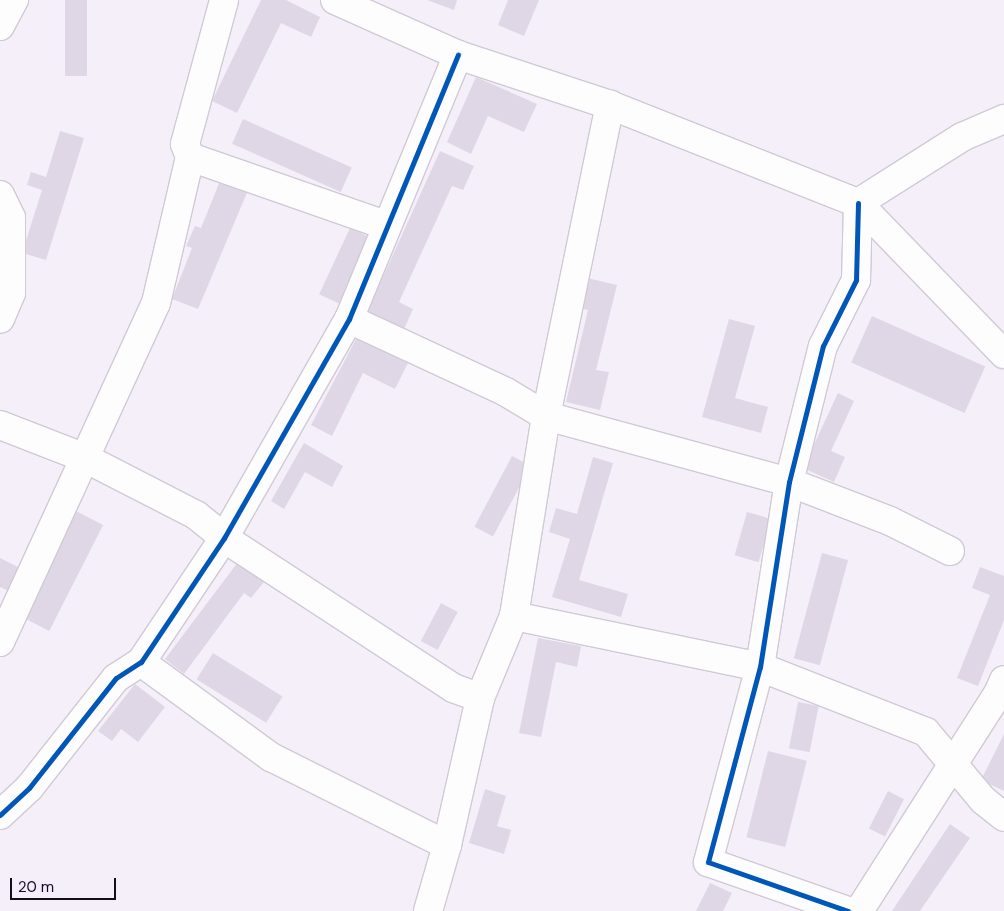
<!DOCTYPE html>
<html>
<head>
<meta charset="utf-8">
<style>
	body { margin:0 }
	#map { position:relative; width:1004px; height:911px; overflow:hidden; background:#f5effa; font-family:"DM Sans",sans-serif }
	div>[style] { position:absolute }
	.building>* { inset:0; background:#e0d7e6; transform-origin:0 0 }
	.roads { filter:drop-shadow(1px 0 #d0cad5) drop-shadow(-1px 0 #d0cad5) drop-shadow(0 1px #d0cad5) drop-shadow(0 -1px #d0cad5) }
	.minor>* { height:28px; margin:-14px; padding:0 14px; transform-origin:14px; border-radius:14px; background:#fefdfe }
	.tertiary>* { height:28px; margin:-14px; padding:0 14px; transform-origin:14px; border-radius:14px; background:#fefdfe }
	.cycleway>* { height:5px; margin:-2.5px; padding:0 2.5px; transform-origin:2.5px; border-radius:2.5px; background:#0057b8 }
	span { translate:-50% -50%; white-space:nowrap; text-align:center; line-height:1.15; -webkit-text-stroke:4.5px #f6ebfe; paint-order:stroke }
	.scale { position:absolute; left:10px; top:878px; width:106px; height:22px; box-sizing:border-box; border:2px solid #150e19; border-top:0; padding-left:6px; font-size:15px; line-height:18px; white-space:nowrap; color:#150e19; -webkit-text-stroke:4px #f6ebfe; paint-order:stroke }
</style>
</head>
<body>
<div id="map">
	<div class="building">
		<div style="left:65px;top:0;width:22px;height:76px"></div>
		<div style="clip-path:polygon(261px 0,286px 0,320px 17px,311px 37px,281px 23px,237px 113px,212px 101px)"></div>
		<div style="clip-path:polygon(427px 0,457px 0,454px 10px)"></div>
		<div style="clip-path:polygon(508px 0,539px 0,524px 36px,498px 25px)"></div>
		<div style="clip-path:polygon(476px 77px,537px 104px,524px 132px,488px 116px,471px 154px,447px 142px)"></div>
		<div style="left:243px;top:119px;width:119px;height:27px;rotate:24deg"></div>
		<div style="clip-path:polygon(60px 131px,84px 138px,46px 260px,22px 253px,42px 190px,27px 185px,31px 172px,46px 177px)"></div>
		<div style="clip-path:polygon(440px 151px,474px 166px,463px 190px,452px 186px,399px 302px,413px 309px,404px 329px,367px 312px)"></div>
		<div style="clip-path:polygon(222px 176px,249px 188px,198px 309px,172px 299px,192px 248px,186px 246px,195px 226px,201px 228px)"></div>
		<div style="left:350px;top:228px;width:23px;height:73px;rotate:25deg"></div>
		<div style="clip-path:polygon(583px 277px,617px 285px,596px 370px,609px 372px,600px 410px,566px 402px,588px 310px,575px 307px)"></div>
		<div style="left:872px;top:316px;width:124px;height:51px;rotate:24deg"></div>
		<div style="clip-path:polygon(729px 319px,755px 326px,735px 398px,768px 407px,761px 433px,702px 417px)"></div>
		<div style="clip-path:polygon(357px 337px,408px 363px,395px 389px,363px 373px,332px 436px,311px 425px)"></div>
		<div style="clip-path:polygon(838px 393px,854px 401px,831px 451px,845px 457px,834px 482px,803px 468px)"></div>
		<div style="clip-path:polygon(304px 443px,343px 466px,332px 487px,305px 472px,284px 509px,271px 501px)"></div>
		<div style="left:512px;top:456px;width:21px;height:80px;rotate:28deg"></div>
		<div style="clip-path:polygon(593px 457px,613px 463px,579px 580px,628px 594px,621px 617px,552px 597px,570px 539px,549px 532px,556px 508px,577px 514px)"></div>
		<div style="left:72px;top:509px;width:35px;height:119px;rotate:27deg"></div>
		<div style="left:747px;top:512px;width:25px;height:45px;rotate:16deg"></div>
		<div style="left:822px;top:553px;width:27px;height:109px;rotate:15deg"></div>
		<div style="clip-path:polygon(0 558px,22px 569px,11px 592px,0 587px)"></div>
		<div style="clip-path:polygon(238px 562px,264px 582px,251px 598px,244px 593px,184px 674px,165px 659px)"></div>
		<div style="clip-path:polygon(980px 567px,1004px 576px,1004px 620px,978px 686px,957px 678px,990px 595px,972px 588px)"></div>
		<div style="left:441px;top:603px;width:19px;height:43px;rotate:28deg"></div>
		<div style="clip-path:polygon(538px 638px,581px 646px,577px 667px,556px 662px,541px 737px,519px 733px)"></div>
		<div style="left:213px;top:653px;width:82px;height:31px;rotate:32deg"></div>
		<div style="clip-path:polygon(135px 684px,165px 707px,138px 742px,121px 729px,112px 741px,98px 731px)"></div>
		<div style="left:798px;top:702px;width:21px;height:47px;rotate:11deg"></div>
		<div style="clip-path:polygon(1004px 734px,1004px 791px,981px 780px)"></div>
		<div style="left:768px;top:751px;width:40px;height:89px;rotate:14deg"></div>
		<div style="clip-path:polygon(485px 789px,506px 796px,497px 826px,511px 830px,504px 854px,469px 843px)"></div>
		<div style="left:888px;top:791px;width:18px;height:42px;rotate:27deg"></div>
		<div style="clip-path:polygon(950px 824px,970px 838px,920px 911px,892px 911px)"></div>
		<div style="clip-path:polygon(710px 883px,732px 893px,723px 911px,696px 911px)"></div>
	</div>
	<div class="roads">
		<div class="minor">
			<div style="left:0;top:26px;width:30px;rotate:-62deg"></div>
			<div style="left:190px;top:157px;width:207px;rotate:19.2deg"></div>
			<div style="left:0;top:195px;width:25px;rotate:64deg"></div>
			<div style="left:11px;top:218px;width:75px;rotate:90deg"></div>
			<div style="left:11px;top:293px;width:28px;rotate:113deg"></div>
			<div style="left:858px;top:203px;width:210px;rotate:46deg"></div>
			<div style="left:349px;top:319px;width:173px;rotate:24.9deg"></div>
			<div style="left:506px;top:392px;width:47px;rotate:31deg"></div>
			<div style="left:546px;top:416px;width:252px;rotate:15.2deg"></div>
			<div style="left:789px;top:482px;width:108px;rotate:21.1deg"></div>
			<div style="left:890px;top:521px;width:67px;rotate:26.6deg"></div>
			<div style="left:0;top:425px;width:91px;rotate:21.2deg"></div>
			<div style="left:85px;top:458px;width:125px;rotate:27.2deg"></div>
			<div style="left:196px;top:515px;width:36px;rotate:39deg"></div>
			<div style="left:224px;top:538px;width:274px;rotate:33.2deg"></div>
			<div style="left:453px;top:688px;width:29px;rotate:20deg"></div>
			<div style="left:514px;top:616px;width:251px;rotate:11.7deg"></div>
			<div style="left:760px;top:667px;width:178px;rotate:21.4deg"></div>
			<div style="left:926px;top:732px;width:89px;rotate:50deg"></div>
			<div style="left:983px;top:800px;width:27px;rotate:39deg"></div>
			<div style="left:0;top:642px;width:373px;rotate:-65.3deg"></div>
			<div style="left:156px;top:303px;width:150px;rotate:-76.9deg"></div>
			<div style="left:190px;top:157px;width:14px;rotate:-111deg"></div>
			<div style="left:185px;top:144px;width:149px;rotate:-74.8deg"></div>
			<div style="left:141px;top:662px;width:161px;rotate:36.2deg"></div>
			<div style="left:271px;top:757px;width:197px;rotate:26.6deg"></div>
			<div style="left:0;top:815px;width:40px;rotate:-43deg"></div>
			<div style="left:29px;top:788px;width:140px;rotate:-51.7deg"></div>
			<div style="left:116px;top:678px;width:30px;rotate:-33deg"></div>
			<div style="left:141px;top:662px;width:149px;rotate:-56.2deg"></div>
			<div style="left:224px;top:538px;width:252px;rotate:-60.3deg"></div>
			<div style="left:349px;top:319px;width:286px;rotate:-67.6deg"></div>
			<div style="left:428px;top:911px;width:69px;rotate:-73.9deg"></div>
			<div style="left:447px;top:845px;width:151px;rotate:-77.3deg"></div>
			<div style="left:480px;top:698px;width:89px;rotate:-67.5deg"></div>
			<div style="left:514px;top:616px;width:203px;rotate:-80.9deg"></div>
			<div style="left:546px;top:416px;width:318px;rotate:-78.4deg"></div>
			<div style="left:848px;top:911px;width:148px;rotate:-160.7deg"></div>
			<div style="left:708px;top:862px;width:202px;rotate:-75.1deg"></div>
			<div style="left:760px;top:667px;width:187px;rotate:-81.1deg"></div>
			<div style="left:789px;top:482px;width:140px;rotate:-76deg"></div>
			<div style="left:823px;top:346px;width:74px;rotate:-63.4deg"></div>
			<div style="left:856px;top:280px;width:77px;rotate:-88.5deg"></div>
			<div style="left:859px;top:911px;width:258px;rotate:-57.4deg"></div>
			<div style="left:998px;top:694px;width:15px;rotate:-67deg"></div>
		</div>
		<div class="tertiary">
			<div style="left:335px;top:0;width:135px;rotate:24.1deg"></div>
			<div style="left:458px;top:55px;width:160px;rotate:18.2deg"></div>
			<div style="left:610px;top:105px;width:267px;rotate:21.6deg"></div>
			<div style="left:858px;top:203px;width:123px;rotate:-32.4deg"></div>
			<div style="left:962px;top:137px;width:46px;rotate:-23.2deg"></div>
		</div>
	</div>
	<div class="cycleway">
		<div style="left:0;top:815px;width:40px;rotate:-43deg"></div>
		<div style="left:29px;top:788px;width:140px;rotate:-51.7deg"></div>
		<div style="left:116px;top:678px;width:30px;rotate:-33deg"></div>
		<div style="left:141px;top:662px;width:149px;rotate:-56.2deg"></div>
		<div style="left:224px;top:538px;width:252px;rotate:-60.3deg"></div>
		<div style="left:349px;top:319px;width:286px;rotate:-67.6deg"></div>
		<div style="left:848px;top:911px;width:148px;rotate:-160.7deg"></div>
		<div style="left:708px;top:862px;width:202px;rotate:-75.1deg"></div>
		<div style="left:760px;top:667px;width:187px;rotate:-81.1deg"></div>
		<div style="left:789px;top:482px;width:140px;rotate:-76deg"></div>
		<div style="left:823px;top:346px;width:74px;rotate:-63.4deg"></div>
		<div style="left:856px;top:280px;width:77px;rotate:-88.5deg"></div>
	</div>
	<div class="scale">20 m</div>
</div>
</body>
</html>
